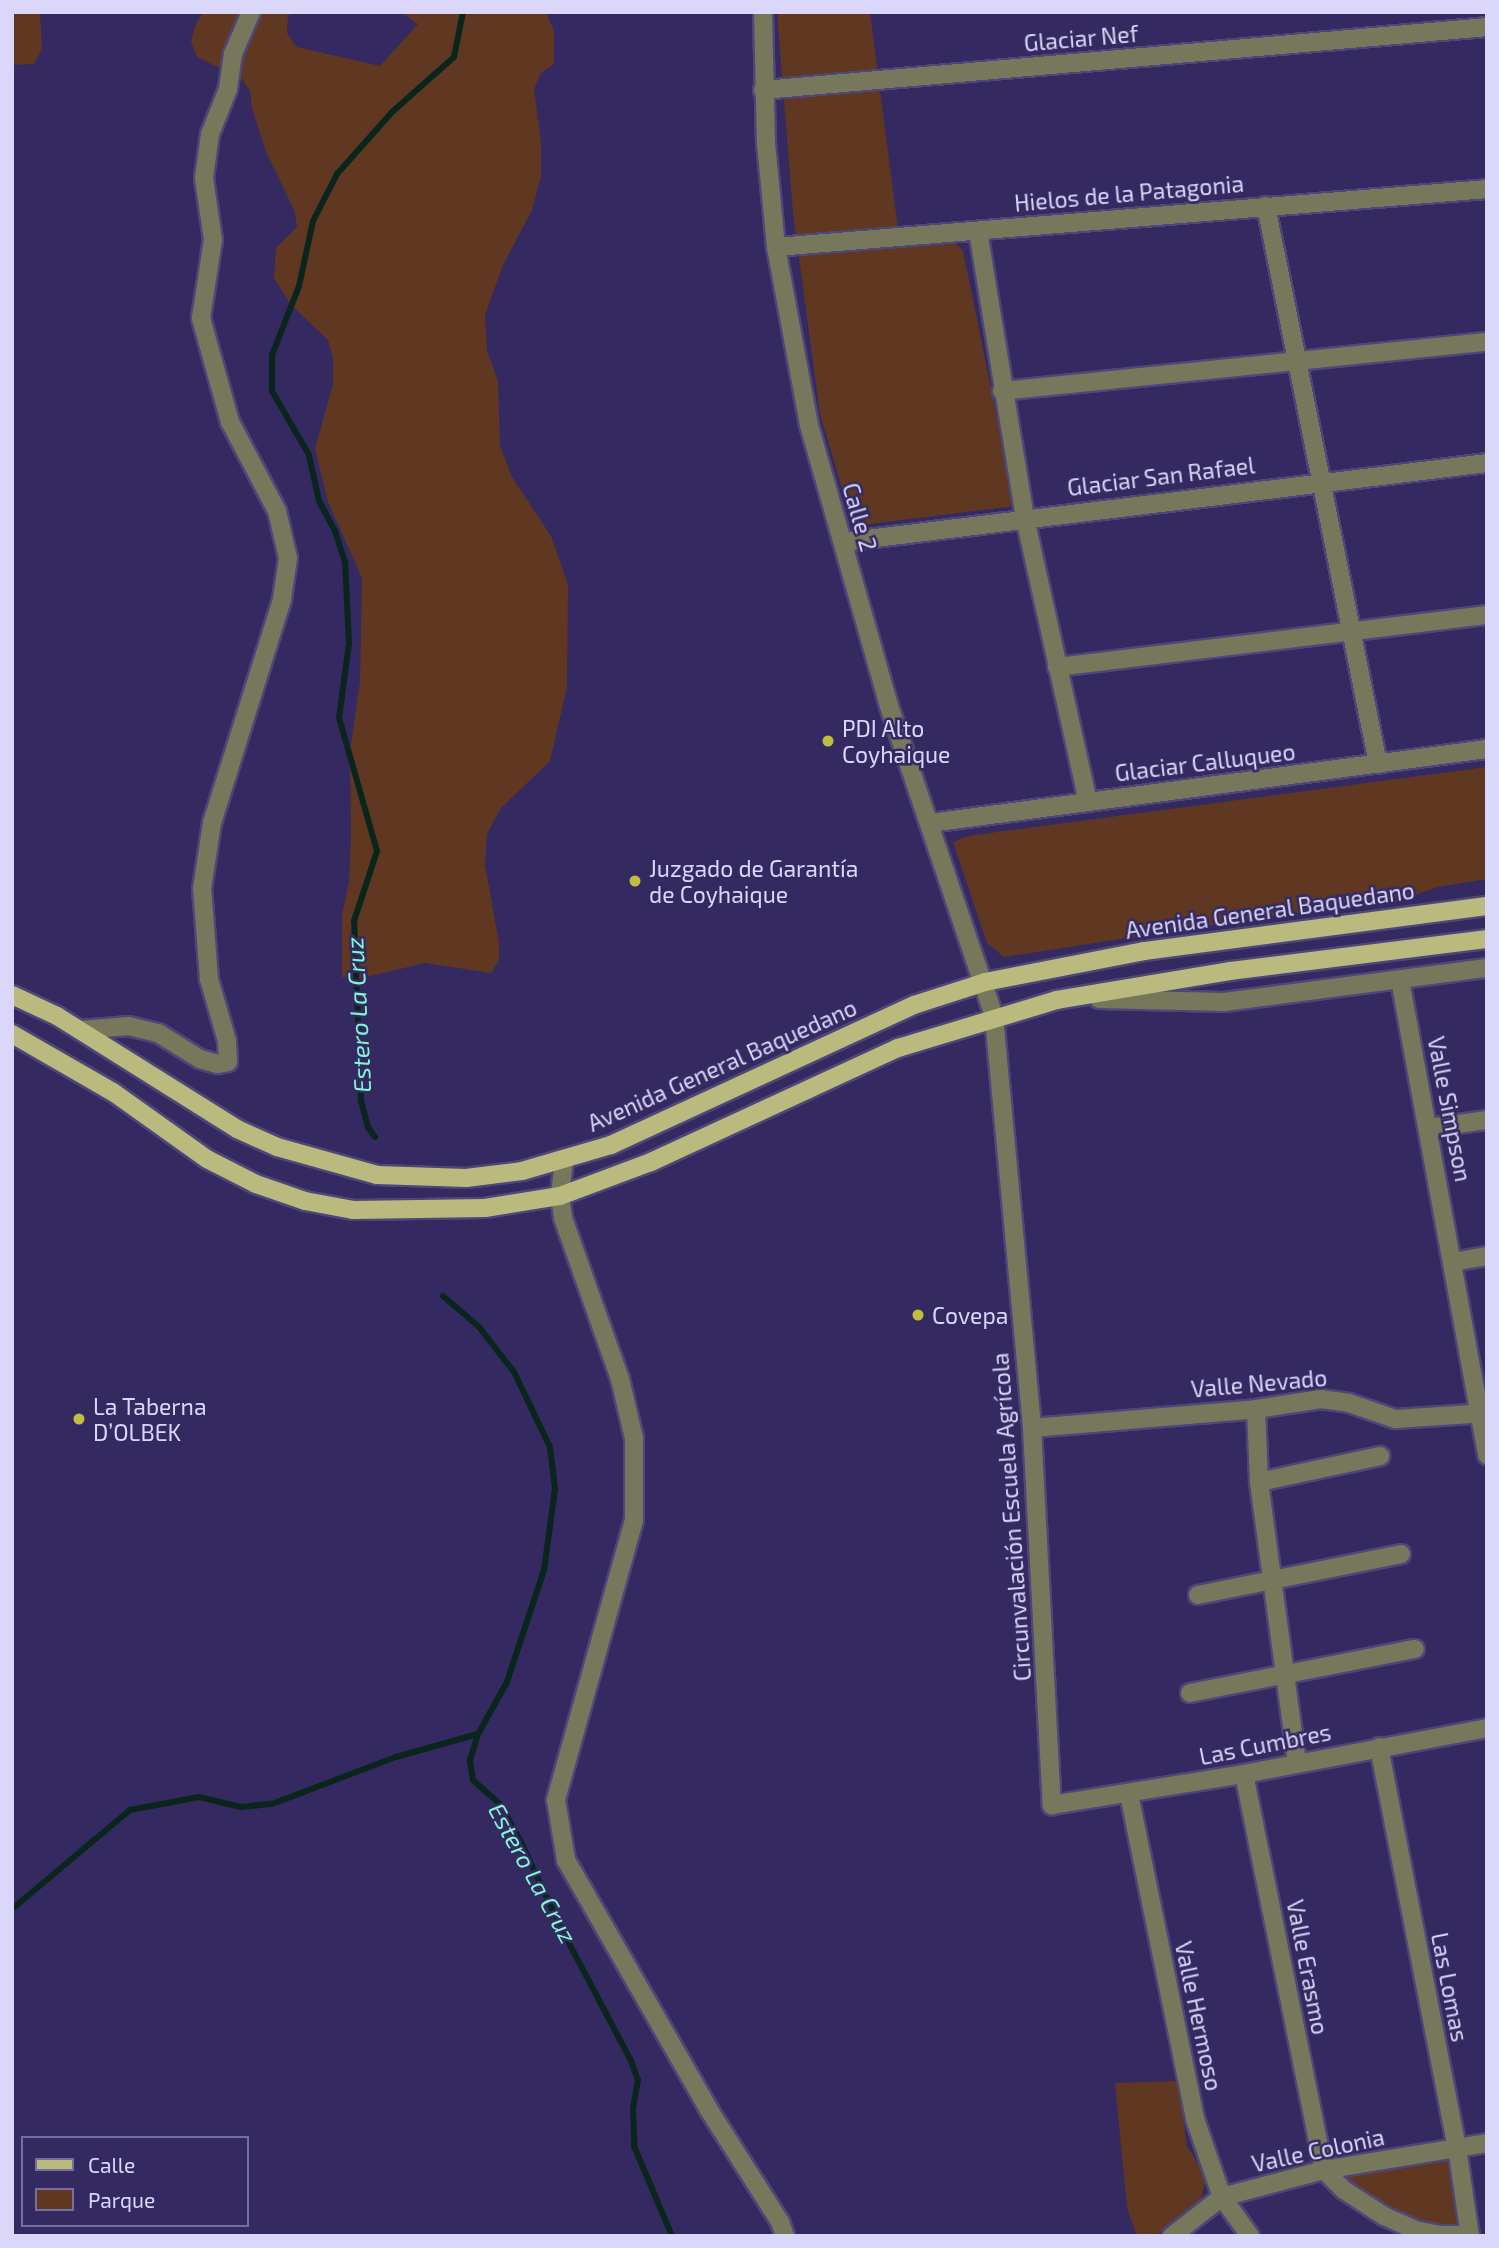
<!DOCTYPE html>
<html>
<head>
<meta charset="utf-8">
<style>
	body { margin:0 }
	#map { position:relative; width:1499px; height:2248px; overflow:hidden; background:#342a61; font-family:"Exo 2",sans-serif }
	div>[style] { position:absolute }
	.green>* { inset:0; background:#603721 }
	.stream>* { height:6px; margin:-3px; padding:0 3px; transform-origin:3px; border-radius:3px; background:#0a251c }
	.roads { filter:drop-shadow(2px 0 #4f4679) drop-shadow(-2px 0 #4f4679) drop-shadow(0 2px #4f4679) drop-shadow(0 -2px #4f4679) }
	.minor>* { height:18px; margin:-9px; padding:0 9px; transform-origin:9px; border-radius:9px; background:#77785b }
	.major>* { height:18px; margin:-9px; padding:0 9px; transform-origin:9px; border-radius:9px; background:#baba7e }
	.dots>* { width:19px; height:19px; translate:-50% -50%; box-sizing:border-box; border:4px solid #342a61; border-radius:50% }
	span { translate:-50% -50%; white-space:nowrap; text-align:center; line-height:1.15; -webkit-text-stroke:5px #342a61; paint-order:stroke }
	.street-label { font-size:23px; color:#dad7fa }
	.poi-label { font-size:23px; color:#dad7fa }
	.left { translate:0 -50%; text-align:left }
	.water-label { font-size:24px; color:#81f8cf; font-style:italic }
	.frame { position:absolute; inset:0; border:14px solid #dad7fa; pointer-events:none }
	.legend { position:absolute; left:21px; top:2136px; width:228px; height:91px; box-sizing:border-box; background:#342a61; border:2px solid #766f9e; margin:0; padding:9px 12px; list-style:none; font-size:21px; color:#dad7fa }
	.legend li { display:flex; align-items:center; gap:14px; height:35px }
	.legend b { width:35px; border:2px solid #766f9e }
</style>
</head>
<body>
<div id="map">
	<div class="green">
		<div style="clip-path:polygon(12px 12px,40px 14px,42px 49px,34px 64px,12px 65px)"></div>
		<div style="clip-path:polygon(203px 12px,293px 12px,288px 16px,287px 33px,297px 47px,380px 66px,418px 24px,401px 12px,546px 12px,554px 31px,554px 64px,541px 73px,534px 89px,541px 142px,541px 176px,532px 210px,503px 265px,485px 315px,487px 351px,498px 381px,500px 446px,512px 477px,551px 536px,568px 585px,567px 687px,550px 761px,501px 808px,487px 834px,485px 865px,499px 943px,499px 960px,491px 973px,425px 963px,358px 979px,342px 977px,342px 915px,349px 882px,351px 838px,350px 753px,360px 681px,362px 578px,328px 502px,315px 449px,333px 384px,333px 358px,328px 340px,291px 305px,274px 278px,276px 248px,297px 227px,295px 212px,266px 152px,252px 108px,250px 91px,242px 79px,197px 57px,191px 42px,195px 26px)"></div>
		<div style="clip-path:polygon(777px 12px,870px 12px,900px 245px,953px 240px,963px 251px,1015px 506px,853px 526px,820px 414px,793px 213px)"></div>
		<div style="clip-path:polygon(1487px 767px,1487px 879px,1438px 887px,1398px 901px,1249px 919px,1004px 957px,987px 943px,953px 842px,968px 836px)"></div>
		<div style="clip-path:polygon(1178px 2081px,1187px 2146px,1206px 2176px,1202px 2197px,1156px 2236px,1137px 2236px,1127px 2208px,1115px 2083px)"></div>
		<div style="clip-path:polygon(1456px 2151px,1468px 2234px,1416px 2229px,1328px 2171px)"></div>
	</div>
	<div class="stream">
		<div style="left:375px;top:1137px;width:12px;rotate:-125deg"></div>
		<div style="left:368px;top:1127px;width:28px;rotate:-105deg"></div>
		<div style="left:361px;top:1100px;width:179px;rotate:-92.2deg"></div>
		<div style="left:354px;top:921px;width:74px;rotate:-71.8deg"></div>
		<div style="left:377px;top:851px;width:138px;rotate:-105.9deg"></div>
		<div style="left:339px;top:718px;width:76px;rotate:-82.4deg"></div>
		<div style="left:349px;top:643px;width:81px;rotate:-92.8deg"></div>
		<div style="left:345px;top:562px;width:33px;rotate:-108deg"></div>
		<div style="left:335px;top:531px;width:34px;rotate:-118deg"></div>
		<div style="left:319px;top:501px;width:47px;rotate:-102.3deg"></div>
		<div style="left:309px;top:455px;width:74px;rotate:-120deg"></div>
		<div style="left:272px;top:391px;width:36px;rotate:-90deg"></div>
		<div style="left:272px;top:355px;width:74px;rotate:-68.6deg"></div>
		<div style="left:299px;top:286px;width:66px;rotate:-77.8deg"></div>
		<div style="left:313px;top:221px;width:53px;rotate:-62.9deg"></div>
		<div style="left:337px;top:174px;width:83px;rotate:-48.4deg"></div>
		<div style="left:392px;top:112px;width:83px;rotate:-41.6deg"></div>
		<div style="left:454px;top:57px;width:46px;rotate:-78.7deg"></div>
		<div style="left:443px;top:1296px;width:48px;rotate:40.7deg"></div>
		<div style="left:479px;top:1327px;width:57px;rotate:52.1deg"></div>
		<div style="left:514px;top:1372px;width:83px;rotate:64.4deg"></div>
		<div style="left:550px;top:1447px;width:42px;rotate:83.2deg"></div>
		<div style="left:555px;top:1489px;width:82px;rotate:97.7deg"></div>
		<div style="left:544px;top:1570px;width:118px;rotate:108.3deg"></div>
		<div style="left:507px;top:1682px;width:60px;rotate:119.1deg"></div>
		<div style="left:478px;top:1734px;width:28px;rotate:107deg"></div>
		<div style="left:470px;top:1761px;width:19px;rotate:81deg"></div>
		<div style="left:473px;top:1780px;width:36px;rotate:42deg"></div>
		<div style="left:500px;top:1804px;width:41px;rotate:60.9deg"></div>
		<div style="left:520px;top:1840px;width:97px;rotate:65deg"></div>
		<div style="left:561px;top:1928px;width:150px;rotate:62.2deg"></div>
		<div style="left:631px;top:2061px;width:20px;rotate:70deg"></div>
		<div style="left:638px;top:2080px;width:28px;rotate:100deg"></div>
		<div style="left:633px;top:2108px;width:38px;rotate:88deg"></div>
		<div style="left:634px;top:2146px;width:98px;rotate:67.1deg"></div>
		<div style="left:12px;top:1909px;width:154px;rotate:-40deg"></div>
		<div style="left:130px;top:1810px;width:70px;rotate:-10.7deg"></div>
		<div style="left:199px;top:1797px;width:43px;rotate:13.4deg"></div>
		<div style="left:241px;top:1807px;width:31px;rotate:-6deg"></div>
		<div style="left:272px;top:1804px;width:133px;rotate:-20.8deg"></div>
		<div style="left:396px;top:1757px;width:85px;rotate:-15.7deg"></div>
	</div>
	<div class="roads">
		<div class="minor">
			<div style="left:763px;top:12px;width:131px;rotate:88.7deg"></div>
			<div style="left:766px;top:143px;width:104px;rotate:84.5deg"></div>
			<div style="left:776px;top:247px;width:181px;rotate:79.5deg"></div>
			<div style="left:809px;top:425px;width:292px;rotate:74.1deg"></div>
			<div style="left:889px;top:706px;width:328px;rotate:71.3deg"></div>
			<div style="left:994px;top:1017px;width:413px;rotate:84.7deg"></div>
			<div style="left:1032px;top:1428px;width:378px;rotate:87deg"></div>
			<div style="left:1052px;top:1805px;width:194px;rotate:-9.2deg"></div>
			<div style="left:1244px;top:1774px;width:247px;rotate:-10.7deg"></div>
			<div style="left:763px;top:90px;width:727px;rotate:-4.97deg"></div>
			<div style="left:1266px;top:206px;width:569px;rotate:78.65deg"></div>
			<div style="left:978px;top:231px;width:291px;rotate:80.7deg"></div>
			<div style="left:1025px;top:518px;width:291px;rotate:77.5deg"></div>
			<div style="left:776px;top:247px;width:713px;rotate:-4.66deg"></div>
			<div style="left:1002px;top:391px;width:487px;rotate:-5.8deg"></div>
			<div style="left:843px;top:542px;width:649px;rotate:-6.99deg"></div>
			<div style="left:1057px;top:667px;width:433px;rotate:-6.9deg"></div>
			<div style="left:930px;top:823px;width:562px;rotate:-7.57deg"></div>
			<div style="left:1400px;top:980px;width:483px;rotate:79.6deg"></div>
			<div style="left:1099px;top:999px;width:125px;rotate:1.4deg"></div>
			<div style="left:1224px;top:1002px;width:265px;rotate:-7.4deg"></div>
			<div style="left:81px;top:1030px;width:48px;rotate:-4.8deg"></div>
			<div style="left:129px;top:1026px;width:30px;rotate:14deg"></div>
			<div style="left:158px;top:1033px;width:49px;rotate:31.8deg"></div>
			<div style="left:200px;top:1059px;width:19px;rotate:16deg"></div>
			<div style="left:218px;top:1064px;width:10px;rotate:-11deg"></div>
			<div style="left:228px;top:1062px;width:21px;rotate:-93deg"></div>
			<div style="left:227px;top:1041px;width:65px;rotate:-106.2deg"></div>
			<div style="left:209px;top:979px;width:90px;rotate:-94.4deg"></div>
			<div style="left:202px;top:889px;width:67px;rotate:-81.4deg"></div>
			<div style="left:212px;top:823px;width:235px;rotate:-72.6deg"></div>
			<div style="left:282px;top:599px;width:41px;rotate:-81.7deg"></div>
			<div style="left:288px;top:558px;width:48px;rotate:-103.2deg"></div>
			<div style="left:277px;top:511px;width:101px;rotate:-117.8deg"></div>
			<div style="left:230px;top:422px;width:108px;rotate:-105.6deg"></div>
			<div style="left:201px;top:318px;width:79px;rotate:-81.3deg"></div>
			<div style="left:213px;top:240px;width:63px;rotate:-98.3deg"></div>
			<div style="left:204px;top:178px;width:44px;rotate:-82.2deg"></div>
			<div style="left:210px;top:134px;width:48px;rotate:-68.2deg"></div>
			<div style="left:228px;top:89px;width:35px;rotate:-82deg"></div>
			<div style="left:233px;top:54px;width:46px;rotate:-66.8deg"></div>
			<div style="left:1429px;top:1128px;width:59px;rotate:-7.9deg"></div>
			<div style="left:564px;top:1161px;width:35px;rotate:97deg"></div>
			<div style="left:560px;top:1196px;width:22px;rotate:82deg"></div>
			<div style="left:563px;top:1218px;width:171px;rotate:70.5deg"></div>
			<div style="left:620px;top:1379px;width:61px;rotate:76.7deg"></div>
			<div style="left:634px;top:1438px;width:82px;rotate:90deg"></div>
			<div style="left:634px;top:1520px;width:291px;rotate:105.6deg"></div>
			<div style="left:556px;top:1800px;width:61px;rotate:80.5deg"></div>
			<div style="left:566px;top:1860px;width:288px;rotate:60.2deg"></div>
			<div style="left:709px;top:2110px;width:133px;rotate:57.6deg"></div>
			<div style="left:780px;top:2222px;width:15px;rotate:70deg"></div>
			<div style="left:1453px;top:1262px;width:35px;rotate:-10deg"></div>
			<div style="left:1256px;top:1409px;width:73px;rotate:87.6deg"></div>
			<div style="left:1259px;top:1482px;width:284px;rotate:82.3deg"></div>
			<div style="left:1032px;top:1428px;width:225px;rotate:-4.8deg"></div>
			<div style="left:1256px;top:1409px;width:66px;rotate:-8.7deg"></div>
			<div style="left:1321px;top:1399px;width:28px;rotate:8deg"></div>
			<div style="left:1349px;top:1403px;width:49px;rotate:19.2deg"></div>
			<div style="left:1395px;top:1419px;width:92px;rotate:-3.7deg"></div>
			<div style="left:1259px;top:1482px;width:124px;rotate:-12.1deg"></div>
			<div style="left:1198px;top:1595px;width:207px;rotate:-11.4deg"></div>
			<div style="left:1190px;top:1693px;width:229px;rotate:-11.1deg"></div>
			<div style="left:1379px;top:1747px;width:409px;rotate:79deg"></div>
			<div style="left:1457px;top:2148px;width:89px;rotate:81.6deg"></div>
			<div style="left:1244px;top:1774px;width:404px;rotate:78.6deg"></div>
			<div style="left:1324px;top:2170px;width:28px;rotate:45deg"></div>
			<div style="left:1344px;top:2190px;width:48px;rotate:33deg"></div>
			<div style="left:1384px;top:2216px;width:34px;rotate:24deg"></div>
			<div style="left:1415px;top:2230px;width:25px;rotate:11deg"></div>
			<div style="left:1440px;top:2235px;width:30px"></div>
			<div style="left:1129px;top:1794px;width:332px;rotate:78.5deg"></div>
			<div style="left:1195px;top:2119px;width:83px;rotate:70.9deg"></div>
			<div style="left:1222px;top:2197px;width:48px;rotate:54.3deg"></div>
			<div style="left:1172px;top:2236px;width:63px;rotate:-38deg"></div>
			<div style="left:1222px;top:2197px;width:106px;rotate:-14.8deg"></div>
			<div style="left:1324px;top:2170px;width:165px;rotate:-9.4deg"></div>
		</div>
		<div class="major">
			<div style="left:12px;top:995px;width:50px;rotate:25deg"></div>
			<div style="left:57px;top:1016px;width:213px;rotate:32.1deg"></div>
			<div style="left:237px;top:1129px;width:44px;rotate:24.2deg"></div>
			<div style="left:277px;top:1147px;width:104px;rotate:15.6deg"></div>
			<div style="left:377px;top:1175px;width:89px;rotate:1.9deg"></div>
			<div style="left:466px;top:1178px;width:56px;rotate:-7.1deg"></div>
			<div style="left:522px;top:1171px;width:93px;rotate:-16.3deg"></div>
			<div style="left:611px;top:1145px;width:334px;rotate:-24.8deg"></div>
			<div style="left:914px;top:1005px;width:75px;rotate:-17.9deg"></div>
			<div style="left:985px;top:982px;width:163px;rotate:-11deg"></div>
			<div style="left:1145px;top:951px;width:345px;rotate:-7.5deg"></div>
			<div style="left:12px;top:1034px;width:116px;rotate:29.9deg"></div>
			<div style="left:113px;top:1092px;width:115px;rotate:35.5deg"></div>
			<div style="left:207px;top:1159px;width:55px;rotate:27deg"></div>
			<div style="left:256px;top:1184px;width:52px;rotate:19.1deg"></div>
			<div style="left:305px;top:1201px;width:50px;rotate:10.4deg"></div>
			<div style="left:354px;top:1210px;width:131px;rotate:-0.9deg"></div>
			<div style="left:485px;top:1208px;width:76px;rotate:-9.1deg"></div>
			<div style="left:560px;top:1196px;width:97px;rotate:-20.5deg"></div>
			<div style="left:651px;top:1162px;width:272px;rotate:-24.8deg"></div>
			<div style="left:898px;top:1048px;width:166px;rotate:-16.8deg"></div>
			<div style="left:1057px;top:1000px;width:175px;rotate:-9.5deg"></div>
			<div style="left:1230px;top:971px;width:259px;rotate:-7.1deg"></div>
		</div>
	</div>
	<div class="dots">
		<div style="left:828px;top:741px;background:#c0be41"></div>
		<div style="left:635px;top:881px;background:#c0be41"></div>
		<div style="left:918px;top:1315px;background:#c0be41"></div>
		<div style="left:79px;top:1419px;background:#c0be41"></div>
	</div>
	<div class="street-label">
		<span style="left:1081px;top:38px;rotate:-5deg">Glaciar Nef</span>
		<span style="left:1129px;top:193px;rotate:-5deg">Hielos de la Patagonia</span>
		<span style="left:1161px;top:476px;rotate:-7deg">Glaciar San Rafael</span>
		<span style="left:860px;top:517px;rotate:74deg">Calle 2</span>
		<span style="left:1205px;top:762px;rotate:-7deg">Glaciar Calluqueo</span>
		<span style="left:1270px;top:910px;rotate:-8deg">Avenida General Baquedano</span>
		<span style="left:722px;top:1065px;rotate:-24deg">Avenida General Baquedano</span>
		<span style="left:1450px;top:1109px;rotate:79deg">Valle Simpson</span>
		<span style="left:1259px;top:1383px;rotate:-5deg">Valle Nevado</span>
		<span style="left:1011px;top:1517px;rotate:-94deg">Circunvalación Escuela Agrícola</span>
		<span style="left:1265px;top:1744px;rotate:-11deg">Las Cumbres</span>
		<span style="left:1308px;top:1967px;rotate:79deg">Valle Erasmo</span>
		<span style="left:1450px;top:1987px;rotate:79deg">Las Lomas</span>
		<span style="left:1199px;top:2016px;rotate:78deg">Valle Hermoso</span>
		<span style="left:1318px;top:2150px;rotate:-12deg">Valle Colonia</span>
	</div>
	<div class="poi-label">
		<span class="left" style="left:842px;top:741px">PDI Alto<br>Coyhaique</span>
		<span class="left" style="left:649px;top:881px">Juzgado de Garantía<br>de Coyhaique</span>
		<span class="left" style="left:932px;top:1315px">Covepa</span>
		<span class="left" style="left:93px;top:1419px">La Taberna<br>D’OLBEK</span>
	</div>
	<div class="water-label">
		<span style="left:358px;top:1015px;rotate:-93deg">Estero La Cruz</span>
		<span style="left:533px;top:1873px;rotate:61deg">Estero La Cruz</span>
	</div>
	<div class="frame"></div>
	<ul class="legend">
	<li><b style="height:9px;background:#baba7e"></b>Calle</li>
	<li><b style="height:19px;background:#603721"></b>Parque</li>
	</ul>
</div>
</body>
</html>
